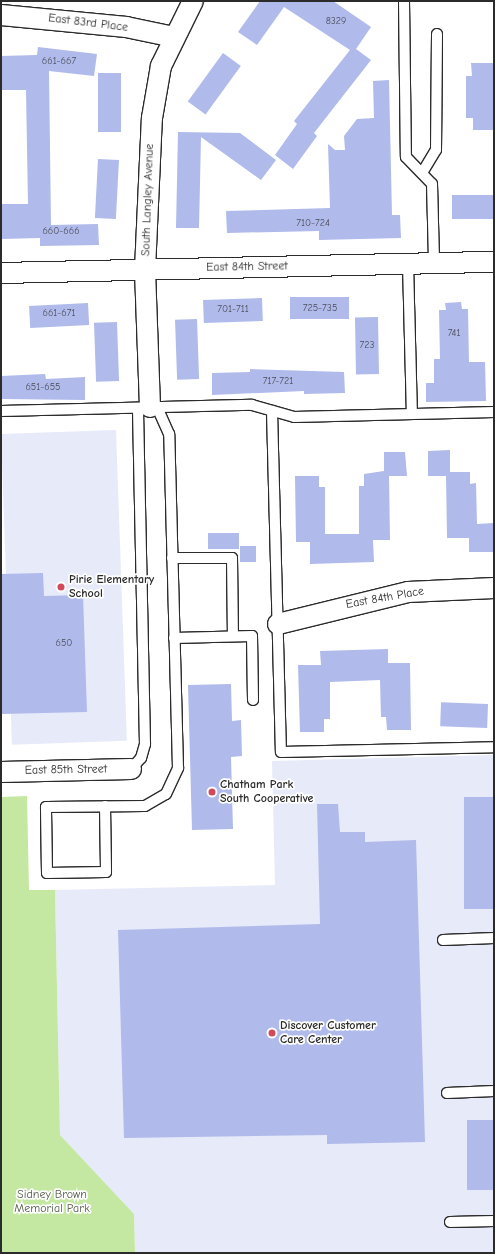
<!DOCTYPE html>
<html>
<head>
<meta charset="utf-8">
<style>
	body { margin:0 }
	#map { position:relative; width:495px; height:1254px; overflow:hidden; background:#fff; font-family:"Comic Neue",sans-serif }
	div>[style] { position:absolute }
	.built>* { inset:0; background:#e7eaf9; transform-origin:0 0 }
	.green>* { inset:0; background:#c4e7a1 }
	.building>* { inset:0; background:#b0baeb; transform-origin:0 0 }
	.roads { filter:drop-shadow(1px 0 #2b2b2b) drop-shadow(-1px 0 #2b2b2b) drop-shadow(0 1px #2b2b2b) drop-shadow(0 -1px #2b2b2b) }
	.service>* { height:10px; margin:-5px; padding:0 5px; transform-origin:5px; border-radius:5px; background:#fff }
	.minor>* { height:20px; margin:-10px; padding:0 10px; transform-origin:10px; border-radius:10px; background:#fff }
	.dots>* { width:11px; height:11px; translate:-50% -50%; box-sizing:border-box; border:2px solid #fff; border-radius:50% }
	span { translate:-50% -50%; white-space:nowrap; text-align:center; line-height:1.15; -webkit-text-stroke:3.5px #fff; paint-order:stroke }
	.number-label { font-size:10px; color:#4c4f5b }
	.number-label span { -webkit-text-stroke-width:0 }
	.street-label { font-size:12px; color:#2b2b2b }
	.poi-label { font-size:12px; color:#2b2b2b; font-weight:700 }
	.left { translate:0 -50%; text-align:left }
	.park-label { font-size:12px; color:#515a48 }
	.frame { position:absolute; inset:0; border:2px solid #2b2b2b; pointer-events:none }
</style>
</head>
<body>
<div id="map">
	<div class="built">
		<div style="left:116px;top:430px;width:311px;height:115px;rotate:88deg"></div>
		<div style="clip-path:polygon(494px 755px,494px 1253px,135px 1253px,134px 1214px,60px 1135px,55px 890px,275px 885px,272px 761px)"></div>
	</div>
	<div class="green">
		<div style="clip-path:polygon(27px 796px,29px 890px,55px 890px,60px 1135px,134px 1214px,135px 1253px,1px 1253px,1px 797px)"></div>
	</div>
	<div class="building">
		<div style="clip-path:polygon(260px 1px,333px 1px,371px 27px,356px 49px,371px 60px,314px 133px,317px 136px,293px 169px,275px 155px,297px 124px,294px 121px,350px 50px,284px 7px,257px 45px,238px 32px)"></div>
		<div style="clip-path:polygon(38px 47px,97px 54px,94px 76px,49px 71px,51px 225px,98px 224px,99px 245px,40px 246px,40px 238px,1px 239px,1px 204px,28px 204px,26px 90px,1px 90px,1px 56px,37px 55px)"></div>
		<div style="left:223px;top:53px;width:22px;height:60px;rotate:36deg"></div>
		<div style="clip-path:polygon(471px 63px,494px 63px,494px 130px,473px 130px,473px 118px,466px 118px,466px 76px,472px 76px)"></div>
		<div style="left:98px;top:73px;width:23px;height:59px"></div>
		<div style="clip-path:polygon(389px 80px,392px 215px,400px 215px,401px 238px,319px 240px,319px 231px,227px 233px,226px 211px,330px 208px,328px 144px,335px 150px,345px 150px,344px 136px,357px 119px,374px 118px,373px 81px)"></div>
		<div style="clip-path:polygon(178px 132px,240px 133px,276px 160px,261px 180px,201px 137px,199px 228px,176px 228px)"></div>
		<div style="left:98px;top:159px;width:21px;height:59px;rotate:3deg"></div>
		<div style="left:494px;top:195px;width:24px;height:42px;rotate:90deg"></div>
		<div style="left:349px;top:297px;width:22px;height:59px;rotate:90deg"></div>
		<div style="left:262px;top:298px;width:23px;height:59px;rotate:88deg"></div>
		<div style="clip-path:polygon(461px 302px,462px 309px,468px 309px,469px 362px,485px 362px,486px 401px,426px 402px,426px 383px,434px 383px,434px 359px,440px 359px,439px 310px,446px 310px,445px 303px)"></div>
		<div style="left:88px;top:303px;width:22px;height:59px;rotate:87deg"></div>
		<div style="left:378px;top:317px;width:57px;height:23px;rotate:89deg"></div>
		<div style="left:197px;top:319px;width:60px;height:22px;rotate:88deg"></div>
		<div style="left:117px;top:322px;width:59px;height:23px;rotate:88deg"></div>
		<div style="clip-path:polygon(250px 369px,344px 372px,345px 393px,304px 394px,304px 391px,212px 395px,212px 373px,250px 372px)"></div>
		<div style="clip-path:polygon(45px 374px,46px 379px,85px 377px,85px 400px,1px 399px,1px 376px)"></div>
		<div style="clip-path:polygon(450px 450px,450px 472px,470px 472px,470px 484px,476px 483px,477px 524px,494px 523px,494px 552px,469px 552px,469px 538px,447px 538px,446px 476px,428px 476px,428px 451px)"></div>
		<div style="clip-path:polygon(384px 452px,405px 452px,407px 476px,389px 476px,390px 540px,373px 540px,374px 562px,310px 564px,310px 542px,296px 542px,295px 476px,319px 476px,319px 487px,325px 487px,325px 534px,359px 534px,359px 486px,364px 486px,364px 474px,384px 471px)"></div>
		<div style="left:239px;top:533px;width:16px;height:31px;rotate:90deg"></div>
		<div style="left:256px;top:546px;width:16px;height:16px;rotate:90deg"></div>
		<div style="clip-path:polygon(43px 573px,44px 596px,83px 595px,87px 712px,1px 714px,1px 574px)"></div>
		<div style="clip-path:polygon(388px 649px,388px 663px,410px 663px,411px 730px,387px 730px,386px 717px,381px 717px,380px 680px,330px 682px,330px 719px,324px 719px,324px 732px,300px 732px,298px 665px,321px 665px,320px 651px)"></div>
		<div style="clip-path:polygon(231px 684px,232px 721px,241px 720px,242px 756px,231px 757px,233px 829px,192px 830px,188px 685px)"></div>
		<div style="left:488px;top:704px;width:24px;height:47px;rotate:92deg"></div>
		<div style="left:494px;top:797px;width:112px;height:30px;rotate:90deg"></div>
		<div style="clip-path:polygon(317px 804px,338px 804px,340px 832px,365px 832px,365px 842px,416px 840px,425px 1142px,327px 1144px,327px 1135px,124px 1138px,118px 930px,320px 924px)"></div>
		<div style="left:494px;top:1120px;width:70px;height:27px;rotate:90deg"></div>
	</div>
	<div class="roads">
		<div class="service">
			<div style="left:404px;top:1px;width:156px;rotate:89.3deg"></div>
			<div style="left:406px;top:157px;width:37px;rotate:46deg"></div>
			<div style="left:432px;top:184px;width:79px;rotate:88.5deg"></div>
			<div style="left:422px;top:173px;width:27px;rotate:-59deg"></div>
			<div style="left:436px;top:150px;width:116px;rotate:-89.5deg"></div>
			<div style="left:408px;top:264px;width:150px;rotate:88.5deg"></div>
			<div style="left:1px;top:411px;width:251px;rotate:-1.4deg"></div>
			<div style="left:252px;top:405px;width:44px;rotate:15.9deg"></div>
			<div style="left:294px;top:417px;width:200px;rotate:-1.4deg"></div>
			<div style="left:272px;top:411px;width:341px;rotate:88.5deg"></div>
			<div style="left:281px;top:752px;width:213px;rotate:-1.3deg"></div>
			<div style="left:172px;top:558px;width:60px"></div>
			<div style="left:232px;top:558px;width:78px;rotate:89.3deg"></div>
			<div style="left:174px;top:638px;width:78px;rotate:-1.5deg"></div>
			<div style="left:252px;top:636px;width:64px;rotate:89.1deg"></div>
			<div style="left:131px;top:769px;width:15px;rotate:-48deg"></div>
			<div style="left:141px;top:758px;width:15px;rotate:-74deg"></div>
			<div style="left:145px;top:744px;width:336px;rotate:-91.2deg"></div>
			<div style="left:105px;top:806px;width:66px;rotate:89.1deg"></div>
			<div style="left:106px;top:872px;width:59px;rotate:179deg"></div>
			<div style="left:47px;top:873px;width:66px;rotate:-90.9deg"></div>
			<div style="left:46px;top:807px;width:99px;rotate:-0.6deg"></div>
			<div style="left:145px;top:806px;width:24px;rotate:-30deg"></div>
			<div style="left:166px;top:794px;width:29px;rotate:-65deg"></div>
			<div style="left:178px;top:768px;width:334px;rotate:-91.5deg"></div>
			<div style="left:169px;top:434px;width:30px;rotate:-114deg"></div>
			<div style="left:443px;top:940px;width:51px;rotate:-2.2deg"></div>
			<div style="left:447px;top:1093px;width:47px;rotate:-2.4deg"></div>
			<div style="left:450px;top:1222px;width:44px;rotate:-1.3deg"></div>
		</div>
		<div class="minor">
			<div style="left:1px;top:15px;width:126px;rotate:5.5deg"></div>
			<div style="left:126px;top:27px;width:49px;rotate:11.8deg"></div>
			<div style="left:1px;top:273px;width:493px;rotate:-1.3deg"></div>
			<div style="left:150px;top:407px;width:137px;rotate:-92.1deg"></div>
			<div style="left:145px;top:270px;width:152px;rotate:-87.4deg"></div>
			<div style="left:152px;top:118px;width:53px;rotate:-80.2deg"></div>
			<div style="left:161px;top:66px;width:72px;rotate:-63.8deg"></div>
			<div style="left:278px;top:624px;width:134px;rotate:-13.8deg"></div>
			<div style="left:408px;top:592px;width:86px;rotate:-2.7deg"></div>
			<div style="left:1px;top:772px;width:130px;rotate:-1.3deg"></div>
		</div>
	</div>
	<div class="dots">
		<div style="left:61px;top:587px;background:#d1495b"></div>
		<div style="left:212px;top:792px;background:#d1495b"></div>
		<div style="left:272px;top:1033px;background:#d1495b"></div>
	</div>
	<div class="number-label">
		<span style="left:336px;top:22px">8329</span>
		<span style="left:59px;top:62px">661-667</span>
		<span style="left:313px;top:224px">710-724</span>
		<span style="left:61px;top:232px">660-666</span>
		<span style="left:320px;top:309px">725-735</span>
		<span style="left:233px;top:310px">701-711</span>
		<span style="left:59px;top:314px">661-671</span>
		<span style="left:454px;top:334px">741</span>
		<span style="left:367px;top:346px">723</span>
		<span style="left:278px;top:382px">717-721</span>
		<span style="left:43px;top:388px">651-655</span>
		<span style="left:64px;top:644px">650</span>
	</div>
	<div class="street-label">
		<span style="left:88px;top:23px;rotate:7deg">East 83rd Place</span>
		<span style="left:148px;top:200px;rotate:-88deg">South Langley Avenue</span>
		<span style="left:247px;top:267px;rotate:-1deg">East 84th Street</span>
		<span style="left:385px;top:598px;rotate:-10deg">East 84th Place</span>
		<span style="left:66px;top:770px;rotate:-1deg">East 85th Street</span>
	</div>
	<div class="poi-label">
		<span class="left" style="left:69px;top:587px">Pirie Elementary<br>School</span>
		<span class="left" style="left:220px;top:792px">Chatham Park<br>South Cooperative</span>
		<span class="left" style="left:280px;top:1033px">Discover Customer<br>Care Center</span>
	</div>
	<div class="park-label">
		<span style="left:52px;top:1202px">Sidney Brown<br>Memorial Park</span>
	</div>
	<div class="frame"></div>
</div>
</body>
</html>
